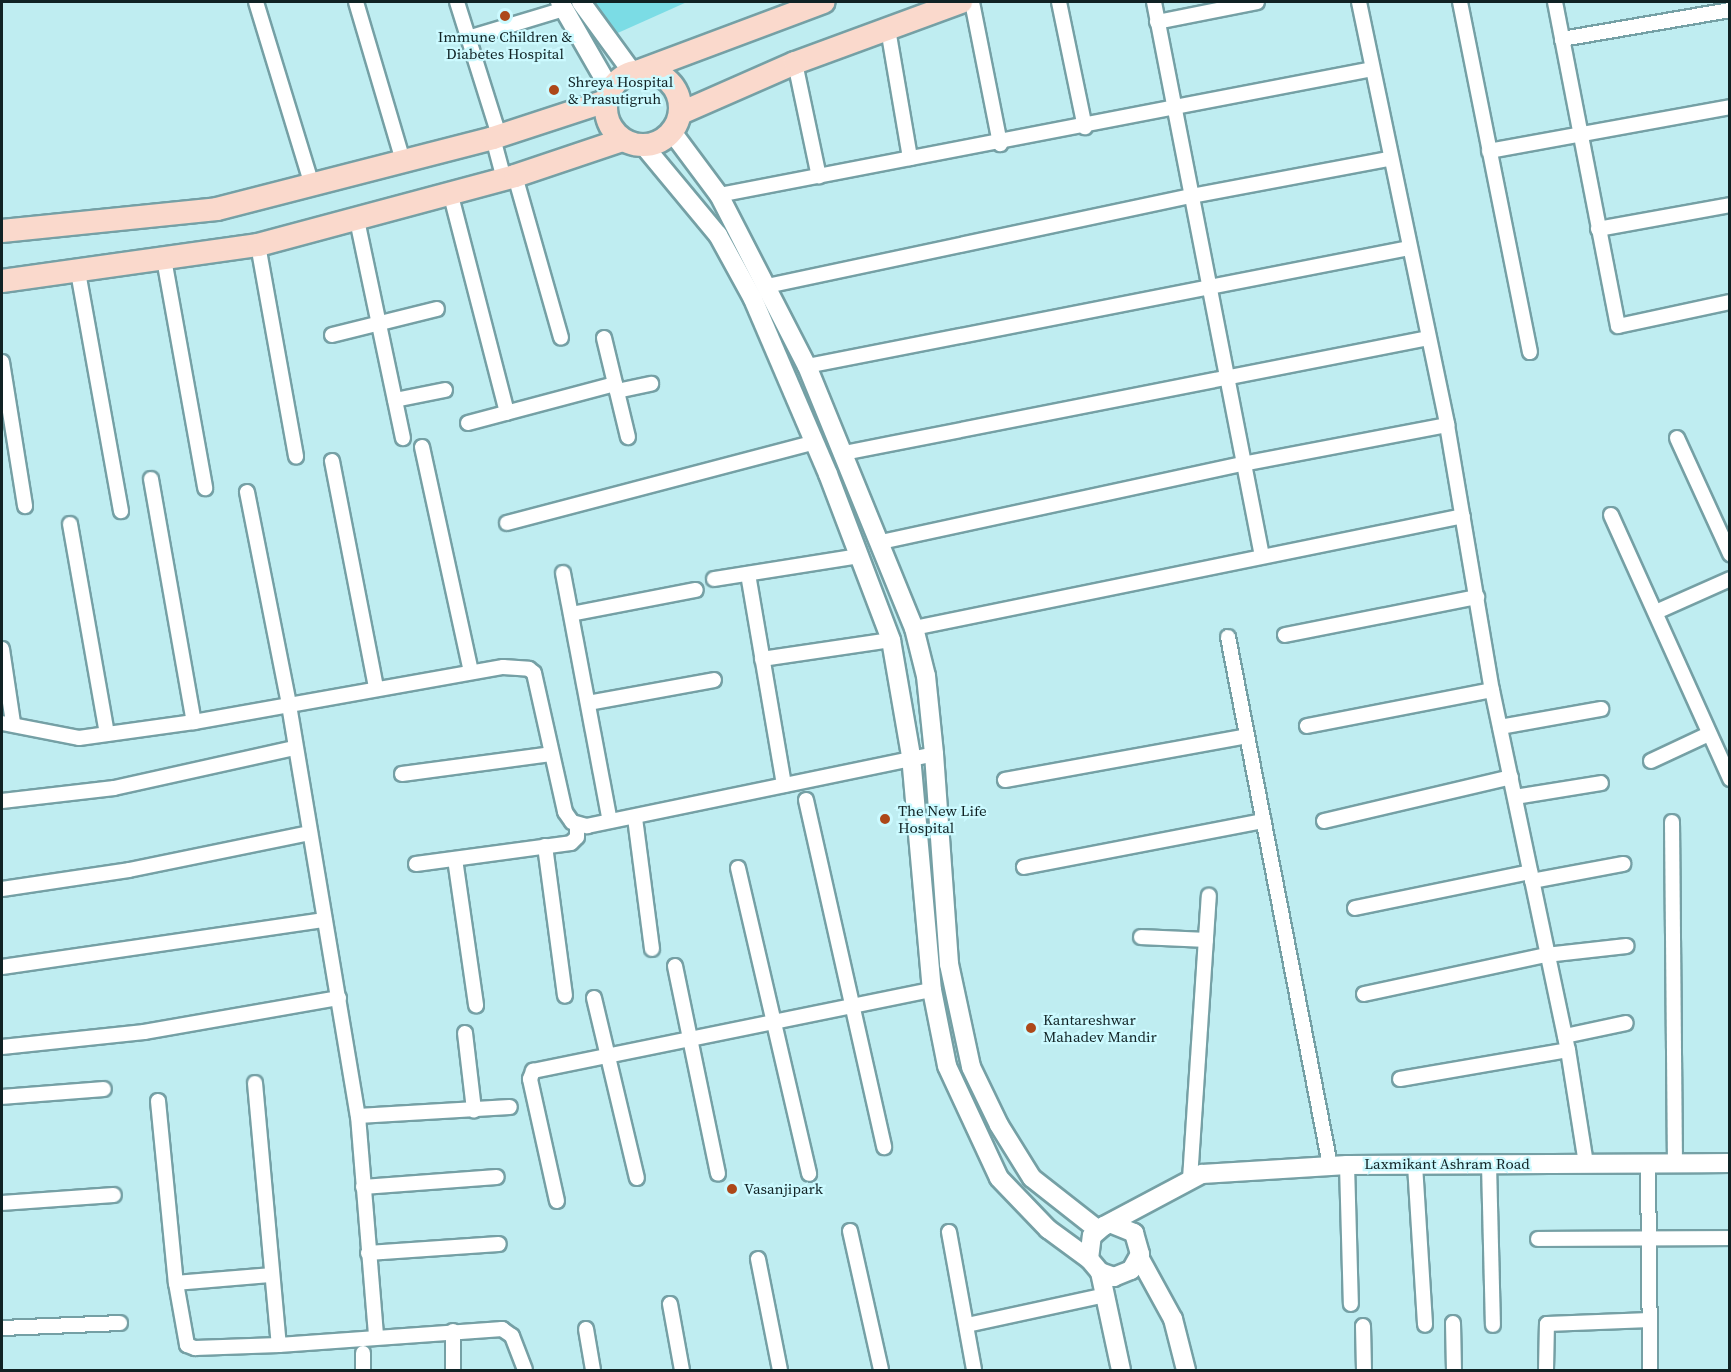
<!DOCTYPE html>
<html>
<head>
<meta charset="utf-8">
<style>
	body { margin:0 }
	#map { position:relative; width:1731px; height:1372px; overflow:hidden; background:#bfedf1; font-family:"Source Serif 4",serif }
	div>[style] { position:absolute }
	.green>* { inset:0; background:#7bdce5 }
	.roads { filter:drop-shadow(2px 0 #75a0a5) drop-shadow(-2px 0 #75a0a5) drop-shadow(0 2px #75a0a5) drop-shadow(0 -2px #75a0a5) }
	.minor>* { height:14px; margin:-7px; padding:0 7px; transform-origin:7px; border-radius:7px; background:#fff }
	.tertiary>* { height:18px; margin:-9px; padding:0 9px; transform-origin:9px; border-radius:9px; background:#fff }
	.primary>* { height:22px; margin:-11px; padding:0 11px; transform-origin:11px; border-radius:11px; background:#fad9cc }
	.primary>.ring { margin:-11px; padding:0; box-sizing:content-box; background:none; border:22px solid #fad9cc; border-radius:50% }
	.dots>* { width:16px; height:16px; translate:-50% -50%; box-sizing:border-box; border:3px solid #ccfaff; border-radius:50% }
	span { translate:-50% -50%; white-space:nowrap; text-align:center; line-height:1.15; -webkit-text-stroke:4.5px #ccfaff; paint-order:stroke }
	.poi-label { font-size:15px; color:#102224 }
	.left { translate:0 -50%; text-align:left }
	.street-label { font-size:15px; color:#102224 }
	.frame { position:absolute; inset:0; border:3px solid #102224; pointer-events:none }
</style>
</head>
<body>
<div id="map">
	<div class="green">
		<div style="clip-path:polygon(592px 2px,687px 2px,611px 36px)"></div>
	</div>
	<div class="roads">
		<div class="minor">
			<div style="left:256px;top:2px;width:191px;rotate:73deg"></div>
			<div style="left:356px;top:2px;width:166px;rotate:73.5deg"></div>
			<div style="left:457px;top:2px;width:139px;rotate:72.5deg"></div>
			<div style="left:972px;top:2px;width:145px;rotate:78.8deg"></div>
			<div style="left:1059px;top:2px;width:128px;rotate:78.3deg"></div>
			<div style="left:1154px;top:2px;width:564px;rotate:78.97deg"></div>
			<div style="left:1359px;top:2px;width:432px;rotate:78.2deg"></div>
			<div style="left:1447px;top:425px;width:269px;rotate:80.4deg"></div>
			<div style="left:1492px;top:690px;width:368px;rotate:78.1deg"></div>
			<div style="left:1568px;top:1050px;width:115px;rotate:81deg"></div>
			<div style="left:1460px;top:2px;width:357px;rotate:78.7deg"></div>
			<div style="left:1555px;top:2px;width:330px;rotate:79deg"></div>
			<div style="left:1618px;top:326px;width:115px;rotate:-12.1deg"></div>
			<div style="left:1157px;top:22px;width:102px;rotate:-11.3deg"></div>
			<div style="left:888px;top:29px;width:131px;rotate:80.3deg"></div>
			<div style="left:468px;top:38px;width:100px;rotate:-16.8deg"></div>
			<div style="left:1562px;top:39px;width:170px;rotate:-9.8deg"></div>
			<div style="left:795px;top:63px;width:116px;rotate:78.1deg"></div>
			<div style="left:493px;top:138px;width:42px;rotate:75deg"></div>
			<div style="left:1489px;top:151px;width:245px;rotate:-10.3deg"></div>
			<div style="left:515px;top:176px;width:168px;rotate:74.1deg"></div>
			<div style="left:450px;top:192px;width:228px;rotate:75.5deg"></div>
			<div style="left:719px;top:195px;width:665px;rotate:-10.92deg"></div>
			<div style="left:357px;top:220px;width:223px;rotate:78.1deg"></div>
			<div style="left:1598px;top:229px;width:134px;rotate:-10.3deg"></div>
			<div style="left:258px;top:245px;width:215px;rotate:79.8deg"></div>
			<div style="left:164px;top:259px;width:233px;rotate:79.8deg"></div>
			<div style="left:78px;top:272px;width:243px;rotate:79.8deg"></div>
			<div style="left:767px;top:286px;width:433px;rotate:-12deg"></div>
			<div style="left:1191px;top:196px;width:201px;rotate:-10.6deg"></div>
			<div style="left:332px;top:335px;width:108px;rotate:-13.9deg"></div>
			<div style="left:604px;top:338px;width:102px;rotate:76.4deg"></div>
			<div style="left:2px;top:362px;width:146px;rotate:80.9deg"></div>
			<div style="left:807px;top:366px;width:613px;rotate:-11.09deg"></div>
			<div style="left:617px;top:391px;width:35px;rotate:-12deg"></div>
			<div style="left:395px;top:400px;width:51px;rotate:-11.3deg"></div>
			<div style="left:468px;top:423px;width:152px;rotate:-14.9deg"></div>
			<div style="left:1677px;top:438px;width:128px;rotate:65.4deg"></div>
			<div style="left:422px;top:447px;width:230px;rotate:77.7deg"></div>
			<div style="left:844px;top:453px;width:595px;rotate:-11.14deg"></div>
			<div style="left:332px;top:461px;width:231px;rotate:79deg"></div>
			<div style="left:151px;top:479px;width:247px;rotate:80deg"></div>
			<div style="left:247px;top:492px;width:217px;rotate:78.8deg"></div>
			<div style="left:289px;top:705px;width:417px;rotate:80.5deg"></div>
			<div style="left:358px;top:1116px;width:220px;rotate:85.3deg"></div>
			<div style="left:1611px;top:515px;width:290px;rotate:65.7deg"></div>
			<div style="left:507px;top:523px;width:316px;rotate:-14.7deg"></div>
			<div style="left:70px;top:524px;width:213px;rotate:80deg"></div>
			<div style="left:881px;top:542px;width:369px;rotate:-12.2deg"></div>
			<div style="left:1242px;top:464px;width:209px;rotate:-10.8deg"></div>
			<div style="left:563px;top:573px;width:252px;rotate:79.3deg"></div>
			<div style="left:748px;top:574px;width:214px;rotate:80.3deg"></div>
			<div style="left:714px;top:579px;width:148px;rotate:-9deg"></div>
			<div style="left:1656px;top:612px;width:81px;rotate:-24deg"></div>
			<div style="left:571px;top:614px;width:127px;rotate:-10.9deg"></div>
			<div style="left:914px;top:628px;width:560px;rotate:-11.53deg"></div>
			<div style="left:1285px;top:635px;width:196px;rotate:-11.2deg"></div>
			<div style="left:1228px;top:637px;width:538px;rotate:79.07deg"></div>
			<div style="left:2px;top:649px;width:75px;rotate:81.5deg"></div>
			<div style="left:762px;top:659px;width:130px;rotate:-8.4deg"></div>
			<div style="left:588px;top:703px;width:128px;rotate:-10.3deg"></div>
			<div style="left:2px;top:723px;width:78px;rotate:11deg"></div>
			<div style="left:79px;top:738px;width:116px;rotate:-7.9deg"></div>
			<div style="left:194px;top:722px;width:314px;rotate:-10.1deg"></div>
			<div style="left:503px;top:667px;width:26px;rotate:4deg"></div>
			<div style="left:529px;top:669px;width:6px;rotate:39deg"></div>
			<div style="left:534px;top:673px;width:142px;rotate:77.4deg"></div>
			<div style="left:565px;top:812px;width:12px;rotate:55deg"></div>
			<div style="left:572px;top:822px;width:16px;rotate:15deg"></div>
			<div style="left:587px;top:826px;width:354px;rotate:-11.7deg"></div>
			<div style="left:1307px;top:726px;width:188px;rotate:-11deg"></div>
			<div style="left:1500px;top:727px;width:103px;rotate:-10.1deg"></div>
			<div style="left:1651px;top:761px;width:64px;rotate:-25deg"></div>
			<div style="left:402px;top:774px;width:150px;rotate:-7.6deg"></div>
			<div style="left:1005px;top:780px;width:246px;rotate:-10.3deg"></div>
			<div style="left:1515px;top:797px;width:87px;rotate:-9.2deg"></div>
			<div style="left:806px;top:800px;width:356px;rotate:77.3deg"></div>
			<div style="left:2px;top:801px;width:113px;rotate:-6.6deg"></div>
			<div style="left:114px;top:788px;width:184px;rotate:-12.5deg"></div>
			<div style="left:635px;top:818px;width:132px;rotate:82.6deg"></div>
			<div style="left:1324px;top:821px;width:192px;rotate:-13.2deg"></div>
			<div style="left:1672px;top:822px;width:341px;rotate:89.5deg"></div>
			<div style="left:545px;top:846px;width:151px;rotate:82.4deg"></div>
			<div style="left:455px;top:859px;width:148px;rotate:81.8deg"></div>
			<div style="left:416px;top:864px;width:156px;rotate:-7.7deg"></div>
			<div style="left:571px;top:843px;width:8px;rotate:-45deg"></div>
			<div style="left:577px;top:837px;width:13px;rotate:-90deg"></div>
			<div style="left:1024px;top:867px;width:244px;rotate:-10.9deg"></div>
			<div style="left:738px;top:868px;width:314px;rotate:76.9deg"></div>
			<div style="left:1532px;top:881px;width:93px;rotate:-10.6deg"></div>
			<div style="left:2px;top:889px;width:128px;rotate:-8.5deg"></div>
			<div style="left:129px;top:870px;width:185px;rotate:-11.6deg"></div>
			<div style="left:1355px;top:908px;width:179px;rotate:-11.6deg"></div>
			<div style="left:1141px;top:937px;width:65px;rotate:2.6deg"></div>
			<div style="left:675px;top:966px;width:212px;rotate:78.3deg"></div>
			<div style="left:2px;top:967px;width:326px;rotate:-8.3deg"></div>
			<div style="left:1364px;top:994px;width:186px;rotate:-12.1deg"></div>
			<div style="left:1546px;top:955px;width:81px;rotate:-6.4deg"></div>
			<div style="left:594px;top:998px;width:185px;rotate:76.6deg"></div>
			<div style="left:465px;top:1033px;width:78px;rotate:83.3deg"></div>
			<div style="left:1565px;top:1036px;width:62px;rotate:-12deg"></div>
			<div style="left:2px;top:1047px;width:143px;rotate:-6deg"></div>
			<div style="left:144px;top:1032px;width:198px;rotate:-9.9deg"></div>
			<div style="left:1400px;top:1079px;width:170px;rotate:-9.8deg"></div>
			<div style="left:255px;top:1083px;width:263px;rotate:84.8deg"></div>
			<div style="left:2px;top:1097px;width:102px;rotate:-4.5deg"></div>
			<div style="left:158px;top:1101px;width:183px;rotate:84.4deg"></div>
			<div style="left:176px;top:1283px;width:63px;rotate:79.9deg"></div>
			<div style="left:187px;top:1345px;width:9px;rotate:21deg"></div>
			<div style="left:195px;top:1348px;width:84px;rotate:-2deg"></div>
			<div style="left:279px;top:1345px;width:224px;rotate:-4.1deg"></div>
			<div style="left:502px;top:1329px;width:12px;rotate:35deg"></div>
			<div style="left:512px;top:1336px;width:36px;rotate:69deg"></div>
			<div style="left:358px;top:1116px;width:152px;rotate:-3.4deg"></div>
			<div style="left:1489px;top:1164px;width:161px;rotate:88.6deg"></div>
			<div style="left:1648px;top:1164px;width:206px;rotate:89.4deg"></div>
			<div style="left:1347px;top:1165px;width:139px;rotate:88.4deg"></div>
			<div style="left:1415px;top:1165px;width:160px;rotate:86.4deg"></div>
			<div style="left:1190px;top:1179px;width:284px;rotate:-86.2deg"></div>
			<div style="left:363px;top:1187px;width:134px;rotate:-4.3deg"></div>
			<div style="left:557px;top:1201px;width:125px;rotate:-102.5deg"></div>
			<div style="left:530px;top:1079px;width:9px;rotate:-69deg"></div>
			<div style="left:533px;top:1071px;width:407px;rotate:-11.5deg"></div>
			<div style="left:2px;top:1203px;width:112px;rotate:-4.1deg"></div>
			<div style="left:850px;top:1231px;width:142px;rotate:77.4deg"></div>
			<div style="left:949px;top:1232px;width:140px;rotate:79.7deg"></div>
			<div style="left:1538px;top:1239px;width:192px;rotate:-0.3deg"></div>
			<div style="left:368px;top:1253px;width:131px;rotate:-3.9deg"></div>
			<div style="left:758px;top:1259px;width:113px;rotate:78.8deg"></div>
			<div style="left:176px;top:1283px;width:96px;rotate:-4.8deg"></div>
			<div style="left:670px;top:1304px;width:67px;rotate:79.7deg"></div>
			<div style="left:1453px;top:1323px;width:47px;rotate:88.8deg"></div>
			<div style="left:967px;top:1325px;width:142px;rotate:-12.2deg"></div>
			<div style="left:1363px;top:1326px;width:44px;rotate:88.7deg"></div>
			<div style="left:2px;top:1328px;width:118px;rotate:-2.4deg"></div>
			<div style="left:586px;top:1329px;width:42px;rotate:80.3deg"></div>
			<div style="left:363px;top:1353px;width:17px;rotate:90deg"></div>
			<div style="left:453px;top:1370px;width:39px;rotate:-90deg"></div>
			<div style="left:1546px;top:1370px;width:46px;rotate:-88.8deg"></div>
			<div style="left:1547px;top:1324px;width:103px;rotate:-2.2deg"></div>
		</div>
		<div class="tertiary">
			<div style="left:560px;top:2px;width:100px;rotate:60.1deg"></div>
			<div style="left:581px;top:2px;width:87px;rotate:53.9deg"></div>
			<div style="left:672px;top:132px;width:79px;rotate:53.3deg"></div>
			<div style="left:719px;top:195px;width:192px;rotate:62.8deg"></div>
			<div style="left:807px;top:366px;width:283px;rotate:67.8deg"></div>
			<div style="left:914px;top:628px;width:49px;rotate:76deg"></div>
			<div style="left:926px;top:676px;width:78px;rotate:84.1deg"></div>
			<div style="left:934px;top:754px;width:211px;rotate:85.9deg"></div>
			<div style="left:949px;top:964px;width:105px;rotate:77.9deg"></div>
			<div style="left:971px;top:1067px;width:64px;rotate:64.2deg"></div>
			<div style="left:999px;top:1125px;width:62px;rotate:58.1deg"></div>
			<div style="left:1032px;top:1178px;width:84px;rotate:38.2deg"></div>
			<div style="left:644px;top:146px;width:116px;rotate:50.3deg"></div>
			<div style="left:718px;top:235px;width:73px;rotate:61.3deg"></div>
			<div style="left:753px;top:299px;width:190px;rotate:66.8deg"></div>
			<div style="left:828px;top:474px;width:178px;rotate:69.2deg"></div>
			<div style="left:891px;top:640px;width:118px;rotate:80.2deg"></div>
			<div style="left:911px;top:756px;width:235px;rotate:84.9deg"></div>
			<div style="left:932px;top:990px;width:77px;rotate:78.8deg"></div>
			<div style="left:947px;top:1066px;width:123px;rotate:65.1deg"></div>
			<div style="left:999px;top:1178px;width:71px;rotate:46.1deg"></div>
			<div style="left:1048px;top:1229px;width:51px;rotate:36.2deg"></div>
			<div style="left:1112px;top:1224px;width:24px;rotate:22deg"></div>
			<div style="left:1134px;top:1233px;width:22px;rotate:74deg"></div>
			<div style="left:1140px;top:1254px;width:18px;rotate:119deg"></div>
			<div style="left:1131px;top:1270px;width:18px;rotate:158deg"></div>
			<div style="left:1114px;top:1277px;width:15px;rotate:-160deg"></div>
			<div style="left:1100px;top:1272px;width:17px;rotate:-130deg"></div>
			<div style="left:1089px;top:1259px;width:23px;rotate:-83deg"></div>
			<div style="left:1092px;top:1236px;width:16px;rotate:-40deg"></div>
			<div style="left:1104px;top:1226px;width:111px;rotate:-28deg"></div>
			<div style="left:1202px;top:1174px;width:145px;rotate:-3.6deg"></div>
			<div style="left:1347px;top:1165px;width:383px;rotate:-0.3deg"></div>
			<div style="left:1139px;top:1257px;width:71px;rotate:61.3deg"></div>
			<div style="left:1173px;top:1319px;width:53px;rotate:75.7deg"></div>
			<div style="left:1100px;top:1272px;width:100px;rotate:77.9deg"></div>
		</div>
		<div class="primary">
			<div style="left:642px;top:70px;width:194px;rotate:-20.5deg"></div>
			<div class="ring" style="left:606px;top:71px;width:52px;height:52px"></div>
			<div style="left:681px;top:113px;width:124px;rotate:-23.7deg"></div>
			<div style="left:795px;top:63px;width:177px;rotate:-20.2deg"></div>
			<div style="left:2px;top:231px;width:216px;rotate:-5.8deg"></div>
			<div style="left:217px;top:209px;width:285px;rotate:-14.4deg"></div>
			<div style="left:493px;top:138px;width:119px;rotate:-18.1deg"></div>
			<div style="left:2px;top:281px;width:259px;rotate:-8deg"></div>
			<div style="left:258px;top:245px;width:266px;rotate:-15deg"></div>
			<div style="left:515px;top:176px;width:113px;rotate:-18.6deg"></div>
		</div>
	</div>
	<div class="dots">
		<div style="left:505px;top:16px;background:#ad4819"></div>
		<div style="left:554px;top:90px;background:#ad4819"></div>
		<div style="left:885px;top:819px;background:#ad4819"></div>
		<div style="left:1031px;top:1028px;background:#ad4819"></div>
		<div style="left:732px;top:1189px;background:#ad4819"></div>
	</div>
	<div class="poi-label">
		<span style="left:505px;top:45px">Immune Children &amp;<br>Diabetes Hospital</span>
		<span class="left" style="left:568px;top:90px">Shreya Hospital<br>&amp; Prasutigruh</span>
		<span class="left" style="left:898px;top:819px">The New Life<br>Hospital</span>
		<span class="left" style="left:1043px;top:1028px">Kantareshwar<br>Mahadev Mandir</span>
		<span class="left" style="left:744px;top:1189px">Vasanjipark</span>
	</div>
	<div class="street-label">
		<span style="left:1447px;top:1164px">Laxmikant Ashram Road</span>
	</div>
	<div class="frame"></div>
</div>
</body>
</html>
